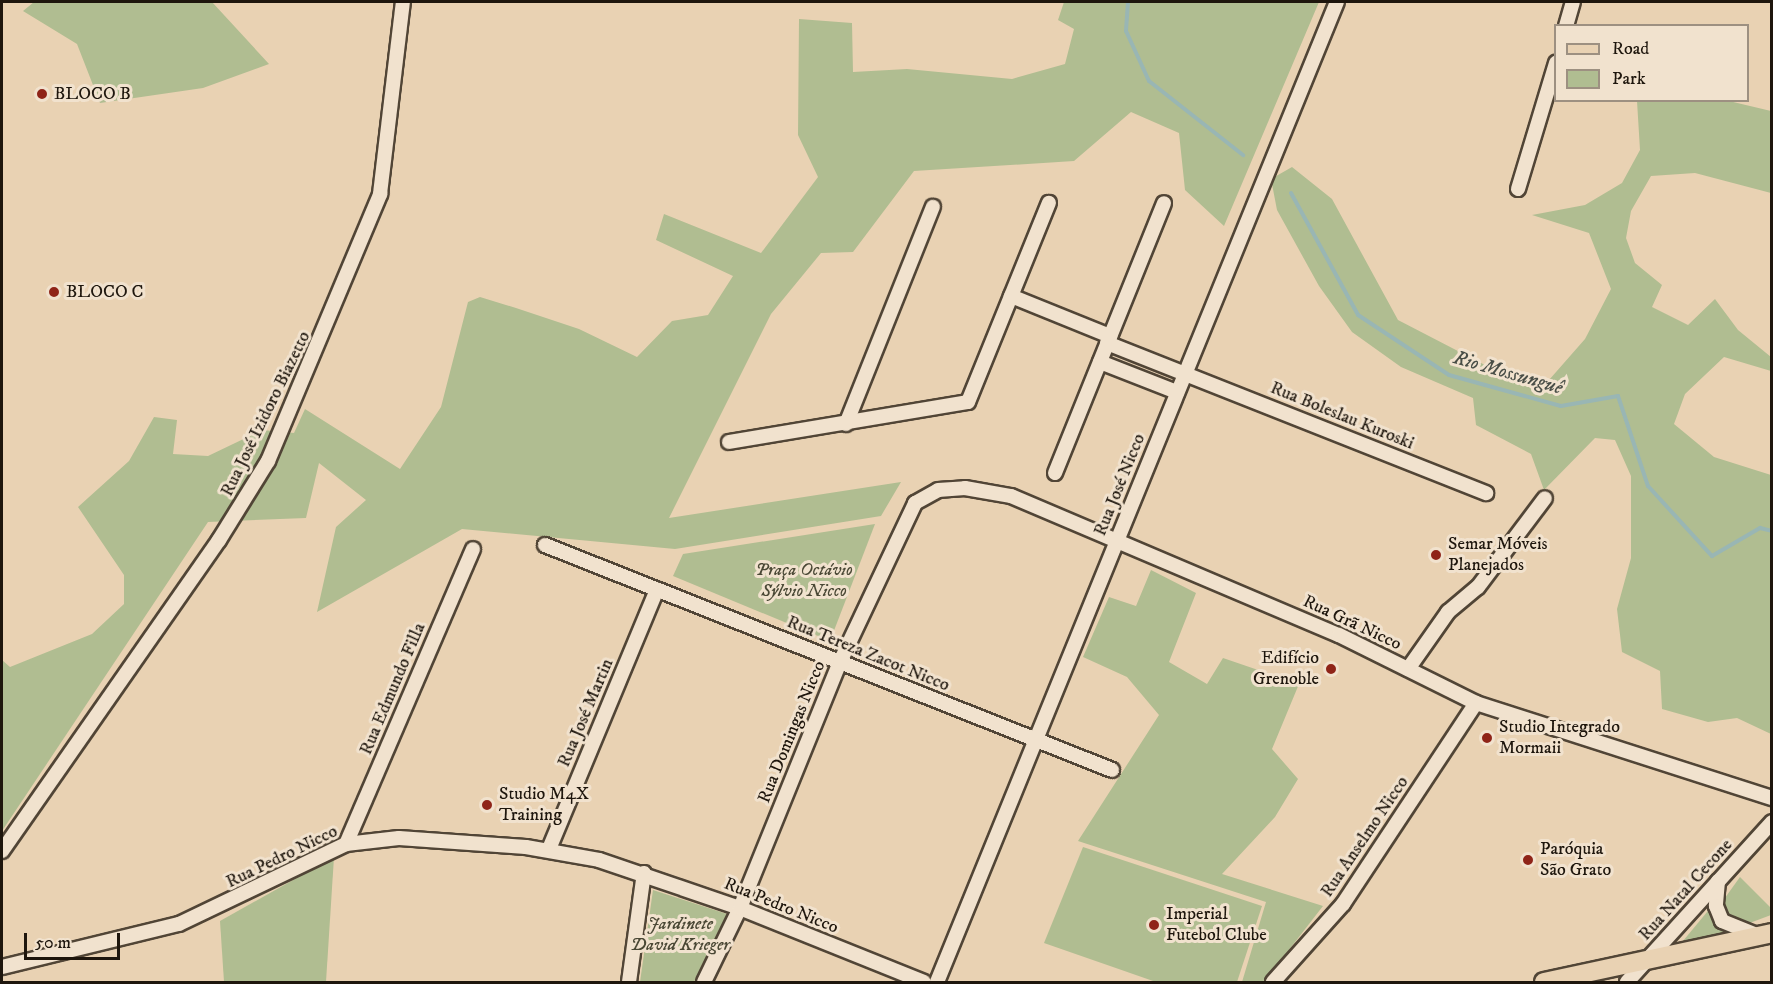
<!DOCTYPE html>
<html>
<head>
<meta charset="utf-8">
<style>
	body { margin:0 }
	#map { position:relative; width:1773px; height:984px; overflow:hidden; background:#e9d2b3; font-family:"IM FELL DW Pica",serif }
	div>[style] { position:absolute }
	.green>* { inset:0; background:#b0bd91 }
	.stream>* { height:4px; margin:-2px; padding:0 2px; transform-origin:2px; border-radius:2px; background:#99b6b4 }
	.roads { filter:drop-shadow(2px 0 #514536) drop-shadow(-2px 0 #514536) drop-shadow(0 2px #514536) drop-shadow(0 -2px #514536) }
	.minor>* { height:14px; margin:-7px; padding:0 7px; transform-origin:7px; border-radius:7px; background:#f1e2ce }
	.major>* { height:18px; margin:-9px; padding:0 9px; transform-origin:9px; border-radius:9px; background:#e9d2b3 }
	.dots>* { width:16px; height:16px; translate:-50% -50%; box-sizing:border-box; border:3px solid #f1e2ce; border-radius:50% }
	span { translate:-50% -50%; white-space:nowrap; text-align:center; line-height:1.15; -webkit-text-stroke:6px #f1e2ce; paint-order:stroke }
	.poi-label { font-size:18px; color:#1e160d }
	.left { translate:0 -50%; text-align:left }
	.right { translate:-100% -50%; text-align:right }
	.street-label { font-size:18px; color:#1e160d }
	.park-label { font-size:18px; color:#4a4835; font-style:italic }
	.water-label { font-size:20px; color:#494e47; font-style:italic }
	.frame { position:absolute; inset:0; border:3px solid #1e160d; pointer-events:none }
	.legend { position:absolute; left:1554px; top:24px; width:195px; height:78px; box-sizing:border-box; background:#f1e2ce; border:2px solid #9d9081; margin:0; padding:8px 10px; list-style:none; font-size:18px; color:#1e160d }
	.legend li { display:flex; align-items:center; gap:12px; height:30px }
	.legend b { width:30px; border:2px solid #9d9081 }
	.scale { position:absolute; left:24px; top:933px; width:96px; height:27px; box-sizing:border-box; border:3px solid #1e160d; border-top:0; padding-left:8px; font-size:18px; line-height:21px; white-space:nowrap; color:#1e160d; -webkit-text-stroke:4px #f1e2ce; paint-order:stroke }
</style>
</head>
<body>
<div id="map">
	<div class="green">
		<div style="clip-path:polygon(34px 2px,212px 2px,269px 64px,203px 88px,100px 103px,77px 44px,23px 11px)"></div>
		<div style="clip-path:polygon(1064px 2px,1319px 2px,1224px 226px,1185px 190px,1179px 133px,1131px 112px,1074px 161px,914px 171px,853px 252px,821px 253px,771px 314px,669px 518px,901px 482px,881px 516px,675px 549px,462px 529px,317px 612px,336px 527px,366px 500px,319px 463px,306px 518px,208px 522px,2px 831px,2px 660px,10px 667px,92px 634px,124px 604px,124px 575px,78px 507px,129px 461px,154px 417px,177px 420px,173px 454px,208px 456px,262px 430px,294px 433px,305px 409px,400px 469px,441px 407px,468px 302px,480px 297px,516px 308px,579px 329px,637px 357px,672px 321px,708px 315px,733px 276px,656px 240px,664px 214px,761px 253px,818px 177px,798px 135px,799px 19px,852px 23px,853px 72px,907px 69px,1012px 79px,1065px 64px,1074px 29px,1058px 20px)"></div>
		<div style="clip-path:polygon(1637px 101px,1729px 101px,1771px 111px,1771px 193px,1695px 173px,1651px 176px,1631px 211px,1626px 238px,1635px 263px,1662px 285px,1652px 307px,1688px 325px,1715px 299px,1738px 330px,1771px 357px,1771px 371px,1724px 357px,1685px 394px,1674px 424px,1714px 457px,1771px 475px,1771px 734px,1737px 718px,1708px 722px,1662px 709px,1660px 671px,1622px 652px,1617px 609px,1631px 558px,1631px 476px,1615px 440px,1595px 438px,1544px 490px,1531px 454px,1476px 425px,1473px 398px,1401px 367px,1352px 332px,1319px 286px,1277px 210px,1271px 179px,1292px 167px,1332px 199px,1398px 320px,1483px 364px,1549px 380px,1585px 339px,1611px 289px,1589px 233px,1532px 215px,1585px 205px,1622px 183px,1640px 150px)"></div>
		<div style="clip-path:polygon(875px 524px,830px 641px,673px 576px,683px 554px)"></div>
		<div style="clip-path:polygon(1151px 570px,1196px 593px,1169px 662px,1207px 684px,1223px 658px,1299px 684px,1272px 749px,1298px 779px,1275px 817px,1222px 874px,1323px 906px,1264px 982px,1242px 982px,1266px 902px,1078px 841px,1159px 715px,1127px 677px,1083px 657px,1109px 597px,1136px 606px)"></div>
		<div style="clip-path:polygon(1083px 847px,1262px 906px,1237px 982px,1156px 982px,1044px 943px)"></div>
		<div style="clip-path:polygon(334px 857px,326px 982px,224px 982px,220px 921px)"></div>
		<div style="clip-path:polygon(1740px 877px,1771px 908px,1771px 915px,1747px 924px,1729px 919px,1722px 902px)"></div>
		<div style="clip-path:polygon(653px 890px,727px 914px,694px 982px,640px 982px)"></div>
		<div style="clip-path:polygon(1712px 906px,1729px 934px,1678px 947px)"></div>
	</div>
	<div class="stream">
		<div style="left:1128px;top:2px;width:29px;rotate:94deg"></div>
		<div style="left:1126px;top:31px;width:55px;rotate:65.3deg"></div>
		<div style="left:1149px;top:81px;width:120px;rotate:38.2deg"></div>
		<div style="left:1291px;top:193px;width:139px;rotate:61.2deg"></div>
		<div style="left:1358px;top:315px;width:109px;rotate:33.4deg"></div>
		<div style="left:1449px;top:375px;width:116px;rotate:15.5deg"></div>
		<div style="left:1561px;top:406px;width:58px;rotate:-10deg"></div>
		<div style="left:1618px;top:396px;width:95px;rotate:71.6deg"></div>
		<div style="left:1648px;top:486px;width:95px;rotate:47.6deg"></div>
		<div style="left:1712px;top:556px;width:56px;rotate:-30.3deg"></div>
		<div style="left:1760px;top:528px;width:12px;rotate:14deg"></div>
	</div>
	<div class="roads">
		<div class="minor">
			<div style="left:1566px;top:26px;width:25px;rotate:-74deg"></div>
			<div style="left:1518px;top:189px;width:132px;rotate:-73.2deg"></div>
			<div style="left:1011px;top:296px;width:107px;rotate:22deg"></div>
			<div style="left:1107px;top:343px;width:408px;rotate:21.6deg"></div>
			<div style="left:1100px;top:362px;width:83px;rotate:21.3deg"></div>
			<div style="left:846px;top:424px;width:234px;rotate:-68.2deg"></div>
			<div style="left:729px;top:442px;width:242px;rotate:-9.5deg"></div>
			<div style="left:968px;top:402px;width:215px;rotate:-67.9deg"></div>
			<div style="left:1055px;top:473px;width:291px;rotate:-68deg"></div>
			<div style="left:545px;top:545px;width:610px;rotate:21.64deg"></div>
			<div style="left:1408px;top:669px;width:70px;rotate:-54.9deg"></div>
			<div style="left:1448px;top:612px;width:39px;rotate:-40deg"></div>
			<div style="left:1478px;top:587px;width:111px;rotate:-53deg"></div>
			<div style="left:346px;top:844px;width:321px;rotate:-66.7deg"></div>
			<div style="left:549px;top:849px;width:281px;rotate:-67.4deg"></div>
			<div style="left:2px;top:851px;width:379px;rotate:-55.1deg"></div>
			<div style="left:219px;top:540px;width:93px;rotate:-58.2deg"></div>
			<div style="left:268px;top:461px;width:290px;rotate:-67.2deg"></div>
			<div style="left:380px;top:194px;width:193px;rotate:-83.2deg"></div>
			<div style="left:1718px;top:881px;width:25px;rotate:95deg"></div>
			<div style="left:1716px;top:906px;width:16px;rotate:68deg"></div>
			<div style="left:1722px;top:921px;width:38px;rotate:22deg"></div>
			<div style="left:2px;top:967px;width:182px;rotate:-13.7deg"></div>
			<div style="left:179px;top:924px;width:185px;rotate:-25.6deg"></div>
			<div style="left:346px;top:844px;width:53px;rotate:-6.5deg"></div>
			<div style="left:399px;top:838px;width:127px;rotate:4.1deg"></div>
			<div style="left:526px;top:847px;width:74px;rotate:10.1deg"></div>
			<div style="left:599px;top:860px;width:149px;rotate:18.8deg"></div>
			<div style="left:740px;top:908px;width:198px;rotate:21.9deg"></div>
			<div style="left:629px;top:982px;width:110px;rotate:-82.2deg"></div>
			<div style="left:704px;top:982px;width:82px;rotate:-64.1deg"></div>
			<div style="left:740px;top:908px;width:266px;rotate:-67.9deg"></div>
			<div style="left:840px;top:662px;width:176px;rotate:-64.7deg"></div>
			<div style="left:915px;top:503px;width:26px;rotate:-29deg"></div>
			<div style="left:938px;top:490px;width:27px;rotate:-4deg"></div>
			<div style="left:965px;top:488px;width:47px;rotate:9.9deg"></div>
			<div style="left:1011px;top:496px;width:356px;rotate:23deg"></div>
			<div style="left:1339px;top:635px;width:153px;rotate:26.4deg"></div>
			<div style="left:1476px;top:703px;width:311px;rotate:17.8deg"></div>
			<div style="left:937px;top:982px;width:1058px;rotate:-67.8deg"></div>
			<div style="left:1273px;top:982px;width:105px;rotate:-48.1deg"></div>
			<div style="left:1343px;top:904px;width:241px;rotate:-56.5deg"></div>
			<div style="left:1627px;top:982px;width:216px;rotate:-47.8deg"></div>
		</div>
		<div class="major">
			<div style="left:1544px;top:982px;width:233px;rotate:-12.1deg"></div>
		</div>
	</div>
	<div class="dots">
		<div style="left:42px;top:94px;background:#8f2418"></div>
		<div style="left:54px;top:292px;background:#8f2418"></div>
		<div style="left:1436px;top:555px;background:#8f2418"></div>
		<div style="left:1331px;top:669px;background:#8f2418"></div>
		<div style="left:1487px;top:738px;background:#8f2418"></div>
		<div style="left:487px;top:805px;background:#8f2418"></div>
		<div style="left:1528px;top:860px;background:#8f2418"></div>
		<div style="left:1154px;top:925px;background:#8f2418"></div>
	</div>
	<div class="poi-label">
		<span class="left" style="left:54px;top:94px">BLOCO B</span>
		<span class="left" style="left:66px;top:292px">BLOCO C</span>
		<span class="left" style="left:1448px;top:555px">Semar Móveis<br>Planejados</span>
		<span class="right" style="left:1319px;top:669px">Edifício<br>Grenoble</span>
		<span class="left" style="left:1499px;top:738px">Studio Integrado<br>Mormaii</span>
		<span class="left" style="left:499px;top:805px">Studio M4X<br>Training</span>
		<span class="left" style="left:1540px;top:860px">Paróquia<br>São Grato</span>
		<span class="left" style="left:1166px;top:925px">Imperial<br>Futebol Clube</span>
	</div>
	<div class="street-label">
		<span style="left:266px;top:414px;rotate:-64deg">Rua José Izidoro Biazetto</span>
		<span style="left:1342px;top:416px;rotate:22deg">Rua Boleslau Kuroski</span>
		<span style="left:1120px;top:485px;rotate:-68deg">Rua José Nicco</span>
		<span style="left:1352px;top:623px;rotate:25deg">Rua Grã Nicco</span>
		<span style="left:868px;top:654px;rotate:22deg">Rua Tereza Zacot Nicco</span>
		<span style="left:393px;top:689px;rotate:-67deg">Rua Edmundo Filla</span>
		<span style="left:586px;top:713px;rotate:-67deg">Rua José Martin</span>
		<span style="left:792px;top:732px;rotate:-68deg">Rua Domingas Nicco</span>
		<span style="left:1365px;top:837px;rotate:-56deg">Rua Anselmo Nicco</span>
		<span style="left:282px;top:857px;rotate:-26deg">Rua Pedro Nicco</span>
		<span style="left:1686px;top:890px;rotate:-48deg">Rua Natal Cecone</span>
		<span style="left:781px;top:906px;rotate:22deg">Rua Pedro Nicco</span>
	</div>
	<div class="park-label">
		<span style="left:804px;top:581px">Praça Octávio<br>Sýlvio Nicco</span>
		<span style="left:680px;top:935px">Jardinete<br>David Krieger</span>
	</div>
	<div class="water-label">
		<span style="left:1508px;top:373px;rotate:16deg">Rio Mossunguê</span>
	</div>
	<div class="frame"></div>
	<ul class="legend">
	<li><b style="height:8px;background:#e9d2b3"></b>Road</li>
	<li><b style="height:16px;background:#b0bd91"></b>Park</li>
	</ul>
	<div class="scale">50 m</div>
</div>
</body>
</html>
